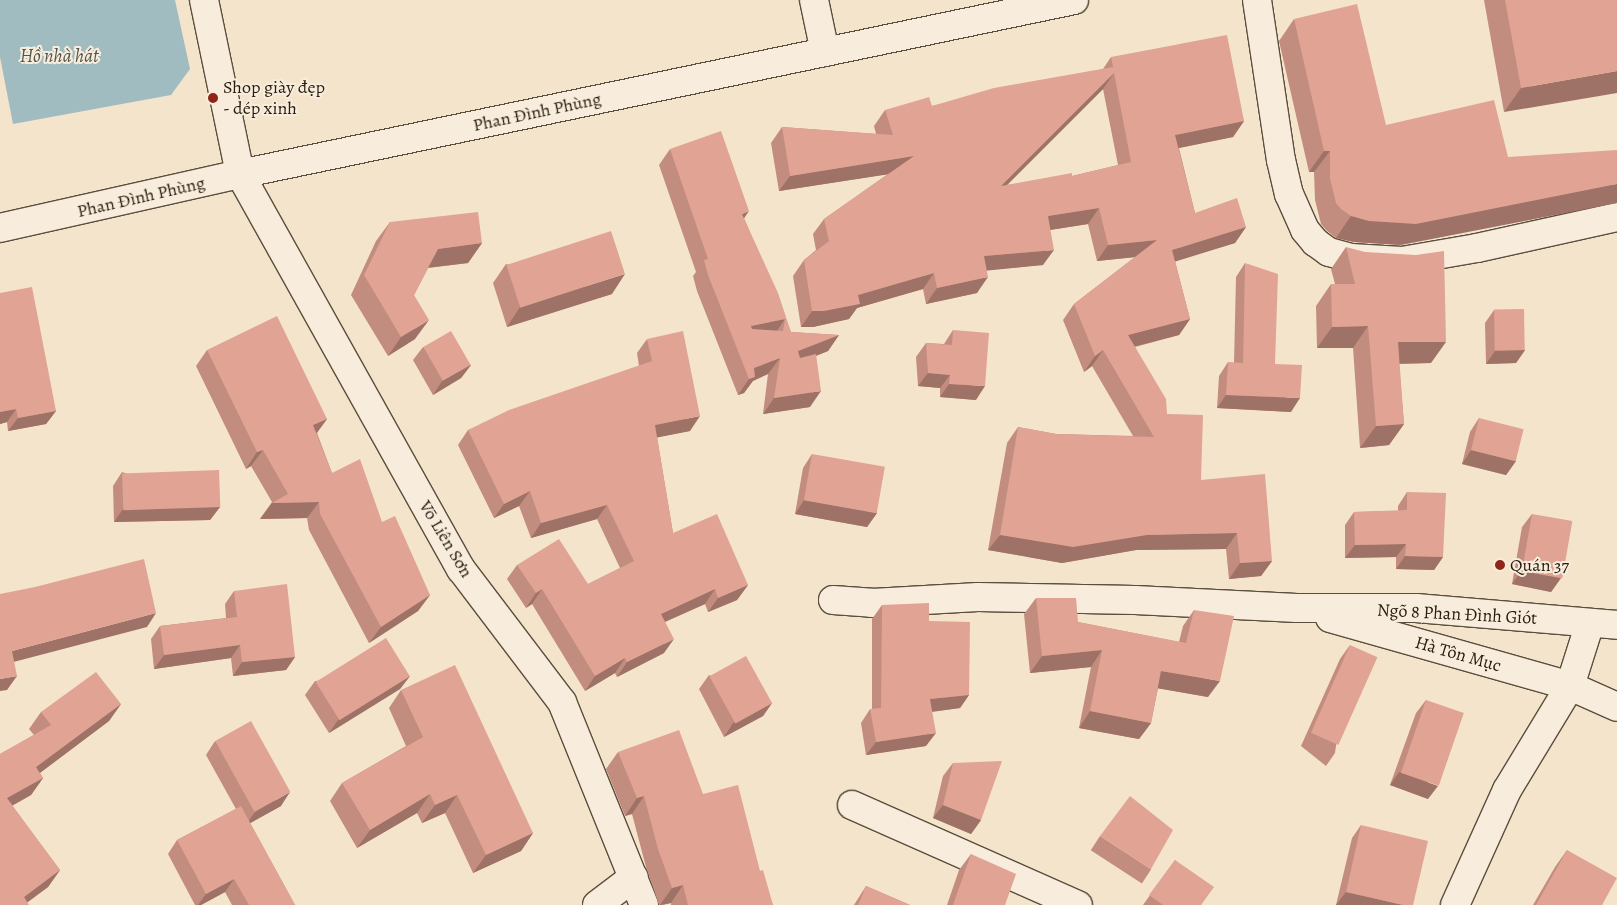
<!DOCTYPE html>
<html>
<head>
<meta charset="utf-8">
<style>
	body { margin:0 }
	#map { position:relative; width:1617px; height:905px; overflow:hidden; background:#f4e4cb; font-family:Alegreya,serif }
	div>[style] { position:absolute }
	.water>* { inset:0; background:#a0bcc1 }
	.roads { filter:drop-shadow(1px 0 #5a4e3c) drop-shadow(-1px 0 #5a4e3c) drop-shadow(0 1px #5a4e3c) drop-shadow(0 -1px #5a4e3c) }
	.street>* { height:28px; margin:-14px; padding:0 14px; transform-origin:14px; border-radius:14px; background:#f8eddd }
	.secondary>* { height:28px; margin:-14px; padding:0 14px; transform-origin:14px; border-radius:14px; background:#f8eddd }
	.wall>* { inset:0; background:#c28c7e; transform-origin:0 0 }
	.shaded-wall>* { inset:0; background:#9e7267 }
	.building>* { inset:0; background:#e1a393; transform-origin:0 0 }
	.dots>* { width:14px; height:14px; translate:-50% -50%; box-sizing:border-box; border:2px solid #f8eddd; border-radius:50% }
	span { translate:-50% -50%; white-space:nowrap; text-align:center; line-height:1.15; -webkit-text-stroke:4px #f8eddd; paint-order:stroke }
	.poi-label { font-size:18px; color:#271c0d }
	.left { translate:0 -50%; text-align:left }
	.street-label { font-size:18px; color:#271c0d }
	.water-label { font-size:19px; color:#51544c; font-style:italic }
</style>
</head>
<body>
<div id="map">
	<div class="water">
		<div style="clip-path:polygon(0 0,175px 0,190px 69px,171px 95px,13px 124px,0 57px)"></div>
	</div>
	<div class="roads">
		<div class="street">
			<div style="left:814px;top:0;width:53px;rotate:78.1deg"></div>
			<div style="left:1257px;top:0;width:162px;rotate:81.5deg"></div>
			<div style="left:1281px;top:160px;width:35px;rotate:77deg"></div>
			<div style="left:1289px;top:194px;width:39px;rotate:66deg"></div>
			<div style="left:1305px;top:230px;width:16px;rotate:50deg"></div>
			<div style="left:1315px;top:242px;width:17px;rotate:36deg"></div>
			<div style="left:1329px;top:252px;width:23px;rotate:15deg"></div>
			<div style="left:1351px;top:258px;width:51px;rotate:3.4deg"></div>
			<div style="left:1402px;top:261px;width:76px;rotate:-9.8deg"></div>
			<div style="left:1477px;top:248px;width:143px;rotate:-12.5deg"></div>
			<div style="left:240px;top:174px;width:453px;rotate:60.8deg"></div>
			<div style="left:461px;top:569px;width:167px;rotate:52.8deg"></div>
			<div style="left:562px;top:702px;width:219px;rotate:68deg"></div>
			<div style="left:833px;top:600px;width:39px;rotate:4deg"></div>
			<div style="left:872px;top:603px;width:106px;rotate:-3.2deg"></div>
			<div style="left:978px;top:597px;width:157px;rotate:1.1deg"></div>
			<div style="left:1135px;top:600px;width:162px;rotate:2.8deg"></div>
			<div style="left:1297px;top:608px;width:119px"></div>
			<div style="left:1416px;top:608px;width:202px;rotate:4.8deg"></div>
			<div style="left:1330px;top:618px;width:249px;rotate:15.8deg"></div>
			<div style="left:1570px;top:686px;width:51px;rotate:24.1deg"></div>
			<div style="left:852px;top:805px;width:247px;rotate:23.9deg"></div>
			<div style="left:597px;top:905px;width:46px;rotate:-37.1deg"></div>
			<div style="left:1455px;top:905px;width:126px;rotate:-65.7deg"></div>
			<div style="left:1507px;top:790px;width:122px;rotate:-58.8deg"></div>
			<div style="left:1570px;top:686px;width:66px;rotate:-72.4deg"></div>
		</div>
		<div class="secondary">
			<div style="left:204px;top:0;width:178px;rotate:78.3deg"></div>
			<div style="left:0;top:228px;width:246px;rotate:-12.7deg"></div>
			<div style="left:240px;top:174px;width:852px;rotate:-11.78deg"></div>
		</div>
	</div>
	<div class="wall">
		<div style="clip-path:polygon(1484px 0,1617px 0,1504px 112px)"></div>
		<div style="clip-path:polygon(1294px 19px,1401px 245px,1354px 242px,1336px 238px,1326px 230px,1321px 224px,1315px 200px,1314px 172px,1309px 172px,1279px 41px)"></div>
		<div style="clip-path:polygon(evenodd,1111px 57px,1244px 121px,1233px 137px,1179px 148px,1195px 213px,1246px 227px,1235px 243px,1175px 261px,1190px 319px,1179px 335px,1135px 347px,1167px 414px,1201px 480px,1272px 561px,1261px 576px,1229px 579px,1226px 549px,1136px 550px,1062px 563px,988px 550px,1007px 443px,1018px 427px,1056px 434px,1133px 436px,1092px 366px,1084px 372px,1063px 320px,1074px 304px,1135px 257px,1097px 261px,1088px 224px,1050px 230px,1043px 265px,987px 270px,977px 293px,926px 304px,923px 289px,857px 308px,849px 319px,813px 327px,801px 327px,793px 276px,804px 260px,816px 250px,813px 234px,824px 219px,888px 174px,779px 191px,771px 143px,782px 127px,876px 134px,874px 126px,885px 110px,932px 106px,1103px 69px,1111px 57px,1103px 89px,1118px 165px,1072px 176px,1007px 185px,1103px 89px)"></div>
		<div style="clip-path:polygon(670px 149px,744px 218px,791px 332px,839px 335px,828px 351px,816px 356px,810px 407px,763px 414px,768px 374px,752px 381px,744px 393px,738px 395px,697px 291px,693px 276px,696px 272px,659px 165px)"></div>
		<div style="clip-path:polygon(390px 222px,482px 243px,468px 263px,428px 268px,414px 295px,415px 339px,388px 356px,351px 295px,376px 241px)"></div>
		<div style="clip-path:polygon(1346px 247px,1431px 363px,1399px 364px,1404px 424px,1389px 445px,1360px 448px,1353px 348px,1317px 348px,1316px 306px,1331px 284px,1335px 284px,1331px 269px)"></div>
		<div style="clip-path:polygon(1245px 263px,1275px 364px,1291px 412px,1217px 408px,1219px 376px,1228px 362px,1234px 363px,1236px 277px)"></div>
		<div style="clip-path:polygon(506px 264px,612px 294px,507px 327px,493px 283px)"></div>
		<div style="clip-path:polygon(0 293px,56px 411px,46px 424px,8px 431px,7px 422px,0 424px)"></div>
		<div style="clip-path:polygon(1494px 310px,1525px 350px,1516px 363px,1486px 364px,1485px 323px)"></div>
		<div style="clip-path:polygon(953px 330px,976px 400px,940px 397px,940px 388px,918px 386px,916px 357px,926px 343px,944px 344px)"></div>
		<div style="clip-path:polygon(647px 339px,690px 431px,657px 437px,673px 533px,748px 585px,737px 600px,708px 612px,705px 604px,665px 622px,664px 653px,617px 677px,615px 673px,585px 691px,532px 604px,526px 608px,507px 579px,517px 565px,588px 584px,620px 568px,597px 519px,531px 538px,519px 506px,494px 518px,458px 445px,468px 430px,639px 366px,637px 353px)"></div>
		<div style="clip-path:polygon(423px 347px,471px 365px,461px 378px,433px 395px,413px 360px)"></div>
		<div style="clip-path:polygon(207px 350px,327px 419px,317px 433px,332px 473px,382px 522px,430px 595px,418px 611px,369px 643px,309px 530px,307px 518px,260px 519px,272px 502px,251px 466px,246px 469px,196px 366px)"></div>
		<div style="clip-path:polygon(1479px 418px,1516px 461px,1506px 475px,1462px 464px,1470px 432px)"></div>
		<div style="clip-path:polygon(812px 454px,877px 513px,867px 527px,795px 514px,803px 468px)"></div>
		<div style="clip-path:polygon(122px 472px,220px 507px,210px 520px,114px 522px,113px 486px)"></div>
		<div style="clip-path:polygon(1407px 492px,1443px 557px,1434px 570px,1396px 569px,1396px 557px,1345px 558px,1345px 525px,1354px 512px,1398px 511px,1398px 506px)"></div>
		<div style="clip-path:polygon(1532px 514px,1561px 578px,1551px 592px,1512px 584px,1522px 527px)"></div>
		<div style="clip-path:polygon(234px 591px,295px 657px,286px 670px,233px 676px,231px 658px,154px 669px,151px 639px,160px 626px,226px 618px,225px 604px)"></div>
		<div style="clip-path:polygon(1036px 598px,1078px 622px,1179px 642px,1183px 626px,1194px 610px,1208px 697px,1158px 688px,1151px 723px,1139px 739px,1079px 728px,1091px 667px,1030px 673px,1024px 614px)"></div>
		<div style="clip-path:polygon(882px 605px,929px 621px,969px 695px,960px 708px,932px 712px,926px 746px,866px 755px,861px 723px,870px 709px,872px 709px,872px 619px)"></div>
		<div style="clip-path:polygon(1350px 645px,1335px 753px,1326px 766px,1301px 746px,1340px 659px)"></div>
		<div style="clip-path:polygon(709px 675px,772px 703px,763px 716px,724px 737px,699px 689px)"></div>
		<div style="clip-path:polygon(410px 676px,400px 689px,329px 733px,305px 695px,315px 681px)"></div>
		<div style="clip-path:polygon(401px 690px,533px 833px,521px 851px,473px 873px,445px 813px,422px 823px,417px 813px,357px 848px,330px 801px,342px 783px,406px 746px,389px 708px)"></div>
		<div style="clip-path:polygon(1426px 700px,1428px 799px,1390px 785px,1416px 713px)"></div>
		<div style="clip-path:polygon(121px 704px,109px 721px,40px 773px,43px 778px,31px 795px,12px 806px,60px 870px,48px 887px,27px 902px,0 905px,0 754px,34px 735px,29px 729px,41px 712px)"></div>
		<div style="clip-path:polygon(215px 741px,281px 806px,250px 823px,295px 905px,232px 905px,225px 892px,201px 905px,195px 905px,168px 854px,177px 840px,236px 809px,206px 755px)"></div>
		<div style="clip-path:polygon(618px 752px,703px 794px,760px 871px,773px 905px,671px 905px,671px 903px,663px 905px,659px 905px,646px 867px,632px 814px,625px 816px,606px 769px)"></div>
		<div style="clip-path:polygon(953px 763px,981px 820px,971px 834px,933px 818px,943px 776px)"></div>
		<div style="clip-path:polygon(1361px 825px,1413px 905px,1336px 905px,1352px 838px)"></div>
		<div style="left:1100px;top:836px;width:61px;height:17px;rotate:33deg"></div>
		<div style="clip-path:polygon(1567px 850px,1602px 905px,1533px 905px,1555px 867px)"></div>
		<div style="clip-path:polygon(971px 854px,1005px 905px,947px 905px,959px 870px)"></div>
		<div style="clip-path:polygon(1175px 860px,1201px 905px,1209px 905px,1143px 905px)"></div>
		<div style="clip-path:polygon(866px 886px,910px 905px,854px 905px)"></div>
	</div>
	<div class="shaded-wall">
		<div style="clip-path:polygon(1617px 71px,1617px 93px,1504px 112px,1521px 88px)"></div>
		<div style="clip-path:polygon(1114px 73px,1103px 89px,990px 202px,1001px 186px)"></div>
		<div style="clip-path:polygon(1244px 121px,1233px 137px,1164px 151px,1175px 135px)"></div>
		<div style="clip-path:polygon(1324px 151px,1330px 151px,1314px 172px,1309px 172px)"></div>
		<div style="clip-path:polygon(914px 156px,903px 172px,779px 191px,790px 176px)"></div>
		<div style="clip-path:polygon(1617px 184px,1617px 203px,1401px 245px,1354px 242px,1336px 238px,1351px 216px)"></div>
		<div style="clip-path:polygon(1099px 208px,1088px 224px,1037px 232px,1048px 216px)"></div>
		<div style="clip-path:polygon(749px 211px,738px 227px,742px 214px)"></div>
		<div style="clip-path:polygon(1246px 227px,1235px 243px,1161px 266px,1172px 250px)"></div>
		<div style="clip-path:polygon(1157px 240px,1146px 256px,1097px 261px,1108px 245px)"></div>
		<div style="clip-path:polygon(482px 243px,468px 263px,425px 268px,438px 249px)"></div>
		<div style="clip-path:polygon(1054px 250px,1043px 265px,973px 272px,984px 256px)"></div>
		<div style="clip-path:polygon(934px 273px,923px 289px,857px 308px,849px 319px,813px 327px,801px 327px,812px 311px,858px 295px)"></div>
		<div style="clip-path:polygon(625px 274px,612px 294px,507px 327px,520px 307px)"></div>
		<div style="clip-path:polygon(988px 277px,977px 293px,926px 304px,937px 288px)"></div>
		<div style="clip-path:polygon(785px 319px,774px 335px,740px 342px,751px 326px)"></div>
		<div style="clip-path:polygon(1190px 319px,1179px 335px,1117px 351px,1128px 335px)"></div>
		<div style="clip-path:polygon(429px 320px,415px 339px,388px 356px,401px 337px)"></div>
		<div style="clip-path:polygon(1368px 326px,1353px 348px,1317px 348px,1332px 327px)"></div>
		<div style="clip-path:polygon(839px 335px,828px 351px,787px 367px,798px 351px)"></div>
		<div style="clip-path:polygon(1398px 342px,1446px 342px,1431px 363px,1383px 364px)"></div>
		<div style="clip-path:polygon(1103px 350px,1092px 366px,1084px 372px,1095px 356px)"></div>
		<div style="clip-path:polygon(1525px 350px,1516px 363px,1486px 364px,1495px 351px)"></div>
		<div style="clip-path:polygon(780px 358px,768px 374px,753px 381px,744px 393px,738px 395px,749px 379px,754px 368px)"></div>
		<div style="clip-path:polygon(471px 365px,461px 378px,433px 395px,442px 381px)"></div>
		<div style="clip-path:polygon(928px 373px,950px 375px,940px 388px,918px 386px)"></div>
		<div style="clip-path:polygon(949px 384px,985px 386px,976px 400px,940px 397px)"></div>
		<div style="clip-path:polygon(821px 391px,810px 407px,763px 414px,774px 398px)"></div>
		<div style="clip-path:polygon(1226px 395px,1300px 398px,1291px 412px,1217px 408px)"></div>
		<div style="clip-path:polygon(16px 409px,7px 422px,0 424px,0 412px)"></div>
		<div style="clip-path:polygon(56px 411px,46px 424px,8px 431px,18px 418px)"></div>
		<div style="clip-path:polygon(700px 416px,690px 431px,645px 440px,655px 425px)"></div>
		<div style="clip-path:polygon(327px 419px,315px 435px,313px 425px)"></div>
		<div style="clip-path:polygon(1404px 424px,1389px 445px,1360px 448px,1376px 426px)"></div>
		<div style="clip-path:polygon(263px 450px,251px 466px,246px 469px,257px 452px)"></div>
		<div style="clip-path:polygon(1471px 450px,1516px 461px,1506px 475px,1462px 464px)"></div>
		<div style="clip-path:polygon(530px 491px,519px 506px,494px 518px,504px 504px)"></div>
		<div style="clip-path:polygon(804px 500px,877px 513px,867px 527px,795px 514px)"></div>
		<div style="clip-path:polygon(319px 502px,307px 518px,260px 519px,272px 503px)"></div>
		<div style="clip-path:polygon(607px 505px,597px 519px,531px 538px,541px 523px)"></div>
		<div style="clip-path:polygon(220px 507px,210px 520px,114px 522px,123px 509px)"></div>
		<div style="clip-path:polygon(1237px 533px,1226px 549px,1136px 550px,1062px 563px,988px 550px,1000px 535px,1147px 535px)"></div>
		<div style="clip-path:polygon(1406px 544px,1396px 557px,1345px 558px,1355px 545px)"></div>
		<div style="clip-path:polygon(1405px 556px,1443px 557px,1434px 570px,1396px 569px)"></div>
		<div style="clip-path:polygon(1272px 561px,1261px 576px,1229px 579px,1240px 563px)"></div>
		<div style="clip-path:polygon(1521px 571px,1561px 578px,1551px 592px,1512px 584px)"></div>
		<div style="clip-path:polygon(748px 585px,737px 600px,708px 612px,718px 598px)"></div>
		<div style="clip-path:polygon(542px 589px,532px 604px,526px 608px,536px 593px)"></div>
		<div style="clip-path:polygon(715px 589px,705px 604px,651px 628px,661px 614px)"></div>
		<div style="clip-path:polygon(430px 595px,418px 611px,369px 643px,381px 627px)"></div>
		<div style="clip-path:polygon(156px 613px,147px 627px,2px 665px,12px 651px)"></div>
		<div style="clip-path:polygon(674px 639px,664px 653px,617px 677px,627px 662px)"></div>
		<div style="clip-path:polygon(240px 645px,231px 658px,154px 669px,164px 655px)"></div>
		<div style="clip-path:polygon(1102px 650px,1091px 667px,1030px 673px,1042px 656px)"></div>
		<div style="clip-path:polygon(295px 657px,286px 670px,233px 676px,242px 662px)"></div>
		<div style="clip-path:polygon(625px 658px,615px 673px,585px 691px,595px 676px)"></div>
		<div style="clip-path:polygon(1161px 671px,1220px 681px,1208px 697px,1150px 687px)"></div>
		<div style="clip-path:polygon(17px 676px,7px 690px,0 691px,0 679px)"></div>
		<div style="clip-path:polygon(410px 676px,400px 689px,329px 733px,338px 720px)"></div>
		<div style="clip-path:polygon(969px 695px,960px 708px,921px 713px,930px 699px)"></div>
		<div style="clip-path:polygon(772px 703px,763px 716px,724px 737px,733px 723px)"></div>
		<div style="clip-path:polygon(121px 704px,109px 721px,25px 784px,36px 767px)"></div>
		<div style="clip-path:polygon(1090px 711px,1151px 723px,1139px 739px,1079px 728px)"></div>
		<div style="clip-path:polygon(936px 733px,926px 746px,866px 755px,876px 742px)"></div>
		<div style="clip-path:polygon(1399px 772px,1438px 786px,1428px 799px,1390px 785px)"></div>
		<div style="clip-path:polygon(43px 778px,31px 795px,0 812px,7px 798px)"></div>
		<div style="clip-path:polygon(290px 792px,281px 806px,245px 826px,255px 812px)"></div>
		<div style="clip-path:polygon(430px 794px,417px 813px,357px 848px,370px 830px)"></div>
		<div style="clip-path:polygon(457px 795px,445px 813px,422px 823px,435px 805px)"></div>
		<div style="clip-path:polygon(644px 796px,632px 814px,625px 816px,637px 798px)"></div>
		<div style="clip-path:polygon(943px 805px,981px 820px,971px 834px,933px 818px)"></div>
		<div style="clip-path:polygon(533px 833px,521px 851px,473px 873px,486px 855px)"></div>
		<div style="clip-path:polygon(60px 870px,48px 887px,24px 905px,24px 897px)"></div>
		<div style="clip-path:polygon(234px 879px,225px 892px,201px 905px,198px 905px,206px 894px)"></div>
		<div style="clip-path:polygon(683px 885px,671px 903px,660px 905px,672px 888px)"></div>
		<div style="clip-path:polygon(1346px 892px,1403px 905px,1336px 905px)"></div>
	</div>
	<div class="building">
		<div style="clip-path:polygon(1505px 0,1617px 0,1617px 71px,1521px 88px)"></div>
		<div style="clip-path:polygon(1357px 4px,1386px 125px,1494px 100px,1508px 157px,1617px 150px,1617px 184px,1416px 224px,1369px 221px,1351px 216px,1341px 209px,1336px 203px,1330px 179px,1330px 151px,1324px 151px,1294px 19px)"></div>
		<div style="clip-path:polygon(evenodd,1227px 35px,1244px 121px,1175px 135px,1195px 213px,1237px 198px,1246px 227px,1172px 250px,1190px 319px,1128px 335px,1166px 399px,1167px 414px,1203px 415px,1201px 480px,1265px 474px,1272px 561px,1240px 563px,1237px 533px,1147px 535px,1073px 547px,1000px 535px,1018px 427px,1056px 434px,1154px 437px,1103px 350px,1095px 356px,1074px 304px,1157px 240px,1108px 245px,1099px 208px,1048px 216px,1054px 250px,984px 256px,988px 277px,937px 288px,934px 273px,858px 295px,860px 304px,824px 311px,812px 311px,804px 260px,829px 241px,824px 219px,914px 156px,790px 176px,782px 127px,893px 135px,885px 110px,929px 97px,932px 106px,994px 88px,1113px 67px,1111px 57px,1227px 35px,1114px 73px,1131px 162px,1072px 176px,1072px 173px,1001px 186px,1114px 73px)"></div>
		<div style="clip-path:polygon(evenodd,721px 131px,749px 211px,742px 214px,778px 293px,791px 332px,839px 335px,798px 351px,800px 358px,816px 354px,821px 391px,774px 398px,780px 358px,754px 368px,755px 377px,749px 379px,708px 275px,704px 260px,708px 259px,670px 149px,721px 131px,785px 319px,783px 331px,752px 329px,751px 326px,785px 319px)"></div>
		<div style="clip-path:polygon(478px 212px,482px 243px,438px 249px,414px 295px,429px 320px,401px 337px,364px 275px,390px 222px)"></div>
		<div style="left:611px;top:231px;width:45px;height:110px;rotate:72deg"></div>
		<div style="clip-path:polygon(1346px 247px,1365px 252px,1416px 255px,1444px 251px,1446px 342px,1398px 342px,1404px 424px,1376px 426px,1368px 326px,1332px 327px,1331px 284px,1355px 284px)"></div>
		<div style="clip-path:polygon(1245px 263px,1278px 274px,1275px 364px,1302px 365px,1300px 398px,1226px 395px,1228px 362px,1243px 363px)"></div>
		<div style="clip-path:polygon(32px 287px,56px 411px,18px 418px,16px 409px,0 412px,0 293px)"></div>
		<div style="left:1524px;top:309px;width:41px;height:30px;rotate:89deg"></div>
		<div style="clip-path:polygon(277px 316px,327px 419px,313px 425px,332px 473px,360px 459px,382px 522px,395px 516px,430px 595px,381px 627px,320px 514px,319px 502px,272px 503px,288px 494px,263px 450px,257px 452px,207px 350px)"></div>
		<div style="clip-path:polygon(953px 330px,989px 333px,985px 386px,949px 384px,950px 375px,928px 373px,926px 343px,952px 345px)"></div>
		<div style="left:451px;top:331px;width:39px;height:32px;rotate:60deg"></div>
		<div style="clip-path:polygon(683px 331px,700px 416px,655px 425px,673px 533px,717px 514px,748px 585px,718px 598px,715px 589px,661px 614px,674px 639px,627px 662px,625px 658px,595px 676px,542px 589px,536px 593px,517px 565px,559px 539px,588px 584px,634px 561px,607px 505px,541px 523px,530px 491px,504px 504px,468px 430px,509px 410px,652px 361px,647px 339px)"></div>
		<div style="left:1479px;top:418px;width:46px;height:33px;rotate:14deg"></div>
		<div style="left:812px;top:454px;width:74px;height:47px;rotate:10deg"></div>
		<div style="left:219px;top:470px;width:37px;height:97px;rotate:88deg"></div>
		<div style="clip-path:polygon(1407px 492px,1446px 493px,1443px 557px,1405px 556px,1406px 544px,1355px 545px,1354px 512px,1407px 510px)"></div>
		<div style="left:1532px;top:514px;width:41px;height:58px;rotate:10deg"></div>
		<div style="clip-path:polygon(144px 559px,156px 613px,12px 651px,17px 676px,0 679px,0 594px,35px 587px)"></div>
		<div style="clip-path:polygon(287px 584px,295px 657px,242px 662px,240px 645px,164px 655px,160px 626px,237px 617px,234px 591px)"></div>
		<div style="clip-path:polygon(1036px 598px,1076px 598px,1078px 622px,1186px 643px,1194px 610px,1234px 616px,1220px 681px,1161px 671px,1151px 723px,1090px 711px,1102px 650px,1042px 656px)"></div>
		<div style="clip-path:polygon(929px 603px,929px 621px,970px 622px,969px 695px,930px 699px,936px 733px,876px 742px,870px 709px,881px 708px,882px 605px)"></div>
		<div style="left:386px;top:638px;width:45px;height:83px;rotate:58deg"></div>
		<div style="left:1350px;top:645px;width:30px;height:96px;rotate:24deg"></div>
		<div style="left:746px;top:656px;width:54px;height:42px;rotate:61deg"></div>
		<div style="clip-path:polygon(455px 665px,533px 833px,486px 855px,457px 795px,435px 805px,430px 794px,370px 830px,342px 783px,423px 737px,401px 690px)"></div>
		<div style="clip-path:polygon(96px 672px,121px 704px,36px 767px,43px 778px,7px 798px,60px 870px,24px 897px,29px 905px,0 905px,0 754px,51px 725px,41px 712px)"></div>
		<div style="left:1426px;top:700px;width:40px;height:77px;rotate:19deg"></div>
		<div style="left:251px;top:721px;width:81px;height:41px;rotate:61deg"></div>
		<div style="clip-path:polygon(679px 730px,703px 794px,738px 785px,760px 871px,763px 870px,773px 905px,688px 905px,683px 885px,672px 888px,658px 849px,644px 796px,637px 798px,618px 752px)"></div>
		<div style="clip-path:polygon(1002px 761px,981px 820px,943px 805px,953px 763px)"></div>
		<div style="clip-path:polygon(1130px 796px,1173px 830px,1151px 869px,1100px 836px)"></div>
		<div style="clip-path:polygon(241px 806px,295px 905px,249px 905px,234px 879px,206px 894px,177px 840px)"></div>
		<div style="clip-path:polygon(1361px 825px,1428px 841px,1413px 905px,1403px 905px,1346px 892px)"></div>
		<div style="clip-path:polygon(1567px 850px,1617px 878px,1602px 905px,1536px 905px)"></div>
		<div style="clip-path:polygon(971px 854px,1016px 874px,1005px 905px,953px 905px)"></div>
		<div style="clip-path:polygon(1175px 860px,1214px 887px,1201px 905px,1209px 905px,1163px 905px,1149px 895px)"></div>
		<div style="clip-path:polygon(866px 886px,910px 905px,858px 905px)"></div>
	</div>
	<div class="dots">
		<div style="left:213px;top:98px;background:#8f2418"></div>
		<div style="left:1500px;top:565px;background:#8f2418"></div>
	</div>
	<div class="poi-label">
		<span class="left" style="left:223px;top:98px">Shop giày đẹp<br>- dép xinh</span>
		<span class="left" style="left:1510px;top:565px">Quán 37</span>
	</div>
	<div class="street-label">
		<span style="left:537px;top:112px;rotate:-12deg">Phan Đình Phùng</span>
		<span style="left:141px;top:197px;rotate:-13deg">Phan Đình Phùng</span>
		<span style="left:446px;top:539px;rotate:59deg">Võ Liên Sơn</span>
		<span style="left:1457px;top:614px;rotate:3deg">Ngõ 8 Phan Đình Giót</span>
		<span style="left:1458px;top:654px;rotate:16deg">Hà Tôn Mục</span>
	</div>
	<div class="water-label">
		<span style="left:59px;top:57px">Hồ nhà hát</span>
	</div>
</div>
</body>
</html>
